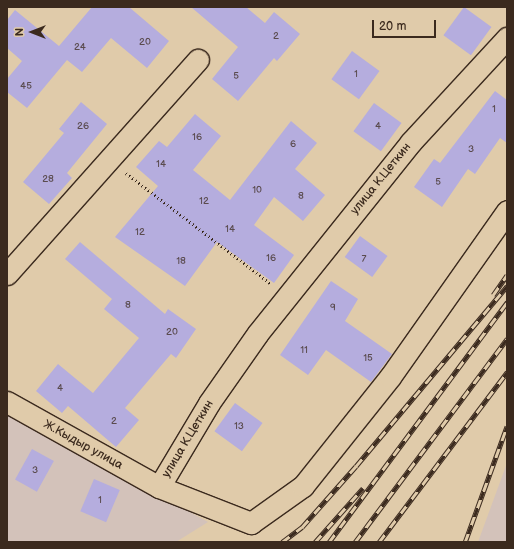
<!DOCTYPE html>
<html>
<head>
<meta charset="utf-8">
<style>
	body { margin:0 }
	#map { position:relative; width:514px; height:549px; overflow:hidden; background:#e0cbaa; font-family:"Balsamiq Sans",sans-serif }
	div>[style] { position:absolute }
	.built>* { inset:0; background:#d3c2ba }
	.building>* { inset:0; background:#b5adde; transform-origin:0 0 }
	.path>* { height:2.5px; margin-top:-1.25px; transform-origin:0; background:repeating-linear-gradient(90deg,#3b2a1e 0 1px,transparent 0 4px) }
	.roads { filter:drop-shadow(1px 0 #3b2a1e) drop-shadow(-1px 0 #3b2a1e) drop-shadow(0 1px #3b2a1e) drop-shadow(0 -1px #3b2a1e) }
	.minor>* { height:21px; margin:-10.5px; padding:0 10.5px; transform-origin:10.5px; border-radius:10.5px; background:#e0cbaa }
	.rail>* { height:4.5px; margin-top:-2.25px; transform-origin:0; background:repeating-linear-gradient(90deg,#e0cbaa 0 9px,#3b2a1e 0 18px); box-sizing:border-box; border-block:1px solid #3b2a1e }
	span { translate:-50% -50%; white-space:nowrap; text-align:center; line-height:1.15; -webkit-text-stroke:3.5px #e0cbaa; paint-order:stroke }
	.number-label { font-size:10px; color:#5a4b4e }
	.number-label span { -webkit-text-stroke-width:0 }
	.street-label { font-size:12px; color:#3b2a1e }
	.frame { position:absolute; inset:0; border:8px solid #3b2a1e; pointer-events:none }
	.north { position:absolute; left:12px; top:12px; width:40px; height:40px; -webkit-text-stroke:3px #e0cbaa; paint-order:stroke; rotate:270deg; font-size:11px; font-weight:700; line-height:16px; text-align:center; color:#3b2a1e }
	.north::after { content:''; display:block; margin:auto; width:14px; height:18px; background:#3b2a1e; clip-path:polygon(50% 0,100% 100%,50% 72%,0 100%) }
	.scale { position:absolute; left:372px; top:20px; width:64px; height:18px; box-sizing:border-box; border:2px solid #3b2a1e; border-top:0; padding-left:5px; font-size:12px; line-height:14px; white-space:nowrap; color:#3b2a1e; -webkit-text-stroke:3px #e0cbaa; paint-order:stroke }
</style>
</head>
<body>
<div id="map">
	<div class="built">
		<div style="clip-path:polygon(7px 410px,208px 522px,176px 542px,7px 542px)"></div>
		<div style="clip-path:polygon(507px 463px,507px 542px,478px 542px)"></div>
	</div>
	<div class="building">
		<div style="clip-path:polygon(92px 7px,129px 7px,169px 41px,147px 68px,111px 38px,82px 72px,67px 60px,27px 108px,7px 92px,7px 79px,22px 61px,7px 48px,7px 20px,15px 10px,59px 46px)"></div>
		<div style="clip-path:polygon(191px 7px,246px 7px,265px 23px,274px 12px,300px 34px,277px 61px,274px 58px,238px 101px,212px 79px,238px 47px)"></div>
		<div style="left:464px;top:7px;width:34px;height:35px;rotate:36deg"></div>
		<div style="left:352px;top:51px;width:34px;height:35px;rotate:36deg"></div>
		<div style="clip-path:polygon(495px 91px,507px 100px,507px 143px,500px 138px,475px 174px,468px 169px,442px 207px,414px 187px,434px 159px,440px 163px)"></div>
		<div style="clip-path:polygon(81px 102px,107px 124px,67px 173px,72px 178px,49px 204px,23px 182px,64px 133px,59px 129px)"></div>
		<div style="left:374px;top:103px;width:34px;height:35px;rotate:36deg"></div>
		<div style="clip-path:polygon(195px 114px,221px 136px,193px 170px,230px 200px,291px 121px,317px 143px,295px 169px,325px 195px,303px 221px,274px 197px,254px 225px,294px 255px,274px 283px,217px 242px,185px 286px,115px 237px,158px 186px,136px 167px,159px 141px,167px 147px)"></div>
		<div style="left:360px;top:236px;width:34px;height:26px;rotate:36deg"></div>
		<div style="clip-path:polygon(80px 242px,165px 314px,168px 309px,196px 329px,176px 358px,171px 354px,125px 408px,139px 420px,116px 447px,68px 406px,62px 413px,36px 391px,58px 364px,93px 393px,139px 338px,104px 309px,112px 299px,65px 259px)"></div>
		<div style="clip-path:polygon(331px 281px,358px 299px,345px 321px,392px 354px,371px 382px,326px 350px,308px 375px,280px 355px)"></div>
		<div style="left:235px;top:403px;width:34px;height:35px;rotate:36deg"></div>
		<div style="left:32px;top:449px;width:25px;height:35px;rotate:29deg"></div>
		<div style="left:94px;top:479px;width:28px;height:35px;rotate:23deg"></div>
	</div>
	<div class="path">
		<div style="left:126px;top:173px;width:183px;rotate:37.4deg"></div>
	</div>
	<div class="roads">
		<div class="minor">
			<div style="left:7px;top:274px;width:287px;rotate:-48.3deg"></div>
			<div style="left:7px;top:402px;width:174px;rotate:29.2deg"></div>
			<div style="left:159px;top:487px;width:99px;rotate:21.4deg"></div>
			<div style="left:251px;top:523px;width:64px;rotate:-35.4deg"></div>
			<div style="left:303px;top:486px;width:139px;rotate:-51.4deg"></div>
			<div style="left:390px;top:377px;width:203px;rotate:-54.8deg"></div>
			<div style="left:159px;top:487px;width:98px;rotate:-59.2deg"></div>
			<div style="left:209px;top:403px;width:85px;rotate:-55deg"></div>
			<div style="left:258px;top:333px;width:245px;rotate:-51.3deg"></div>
			<div style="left:411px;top:142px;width:142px;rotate:-47.3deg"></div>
		</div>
	</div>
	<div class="rail">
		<div style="left:493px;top:295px;width:24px;rotate:-55deg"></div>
		<div style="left:282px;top:542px;width:25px;rotate:-37deg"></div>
		<div style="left:302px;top:527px;width:81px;rotate:-48.5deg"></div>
		<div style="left:356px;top:466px;width:235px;rotate:-50deg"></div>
		<div style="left:315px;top:542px;width:72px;rotate:-48.4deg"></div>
		<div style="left:329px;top:542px;width:299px;rotate:-53.4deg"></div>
		<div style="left:355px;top:542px;width:254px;rotate:-53.2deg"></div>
		<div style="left:379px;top:542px;width:213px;rotate:-53deg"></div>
		<div style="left:465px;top:542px;width:123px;rotate:-70.1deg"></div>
	</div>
	<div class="number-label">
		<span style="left:276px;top:37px">2</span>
		<span style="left:145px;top:43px">20</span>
		<span style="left:80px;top:48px">24</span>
		<span style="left:356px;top:75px">1</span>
		<span style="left:236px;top:77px">5</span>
		<span style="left:26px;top:87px">45</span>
		<span style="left:494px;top:110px">1</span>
		<span style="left:83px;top:127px">26</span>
		<span style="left:378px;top:127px">4</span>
		<span style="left:197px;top:138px">16</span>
		<span style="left:293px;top:145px">6</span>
		<span style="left:471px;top:150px">3</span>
		<span style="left:161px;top:165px">14</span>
		<span style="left:48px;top:180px">28</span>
		<span style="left:438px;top:183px">5</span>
		<span style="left:257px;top:191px">10</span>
		<span style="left:301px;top:197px">8</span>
		<span style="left:204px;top:202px">12</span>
		<span style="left:230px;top:230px">14</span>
		<span style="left:140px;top:233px">12</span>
		<span style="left:271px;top:259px">16</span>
		<span style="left:364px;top:260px">7</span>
		<span style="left:181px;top:262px">18</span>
		<span style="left:128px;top:306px">8</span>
		<span style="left:333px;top:308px">9</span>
		<span style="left:172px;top:333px">20</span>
		<span style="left:304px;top:351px">11</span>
		<span style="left:368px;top:359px">15</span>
		<span style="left:60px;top:389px">4</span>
		<span style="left:114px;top:422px">2</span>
		<span style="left:239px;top:427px">13</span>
		<span style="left:35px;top:471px">3</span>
		<span style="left:100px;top:501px">1</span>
	</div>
	<div class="street-label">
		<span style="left:381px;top:179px;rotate:-51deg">улица К.Цеткин</span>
		<span style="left:188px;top:439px;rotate:-59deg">улица К.Цеткин</span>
		<span style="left:83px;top:445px;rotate:29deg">Ж.Кыдыр улица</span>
	</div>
	<div class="frame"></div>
	<div class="north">N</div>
	<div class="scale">20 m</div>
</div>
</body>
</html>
